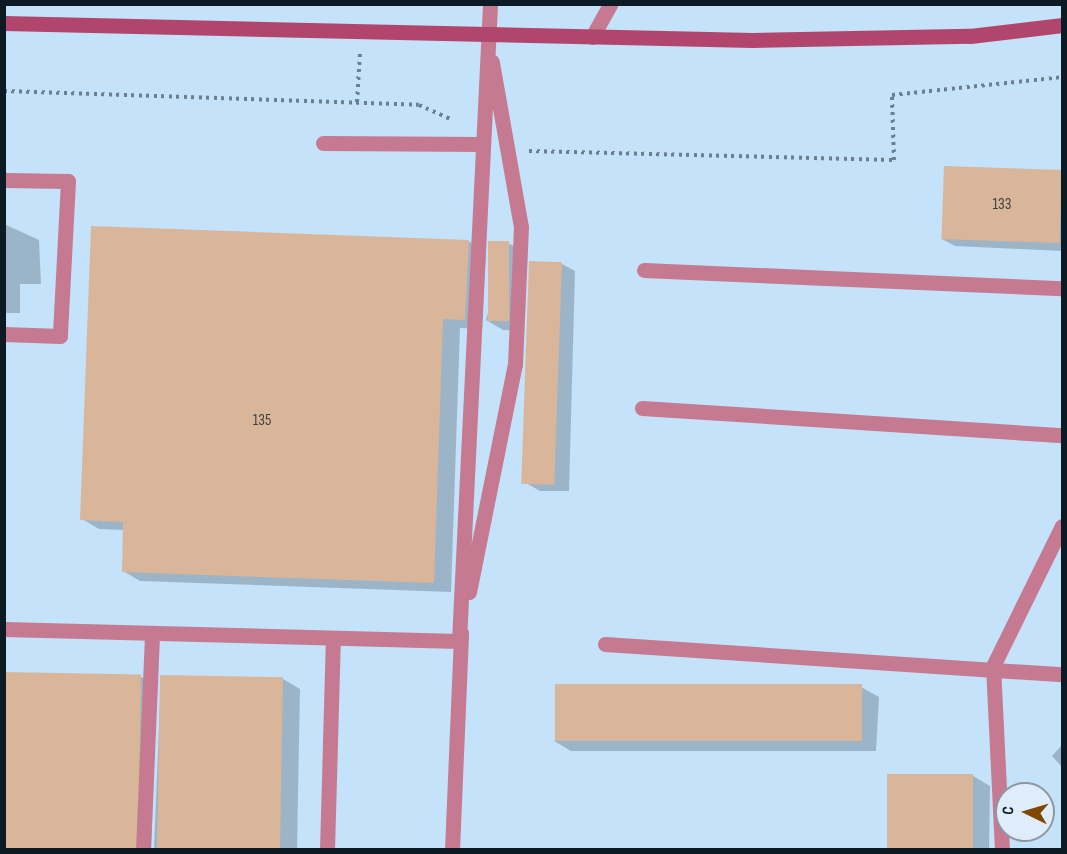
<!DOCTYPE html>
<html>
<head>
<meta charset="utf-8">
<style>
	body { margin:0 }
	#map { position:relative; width:1067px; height:854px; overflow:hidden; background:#c4e2f9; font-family:"Sofia Sans Condensed",sans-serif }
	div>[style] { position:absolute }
	.shadow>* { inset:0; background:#0003 }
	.building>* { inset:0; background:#d9b69a; transform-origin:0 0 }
	.path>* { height:4px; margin-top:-2px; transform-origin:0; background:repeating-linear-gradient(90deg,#6a8091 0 3px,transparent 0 7.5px) }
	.service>* { height:15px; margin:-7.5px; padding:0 7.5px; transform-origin:7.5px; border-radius:7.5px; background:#c57a91 }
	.secondary>* { height:15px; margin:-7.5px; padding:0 7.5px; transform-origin:7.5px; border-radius:7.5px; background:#b1456c }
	span { translate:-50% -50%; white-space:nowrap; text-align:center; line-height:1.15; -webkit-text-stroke:4.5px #deedf9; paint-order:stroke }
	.number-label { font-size:16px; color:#3f4142 }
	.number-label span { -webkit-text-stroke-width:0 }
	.frame { position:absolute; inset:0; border:6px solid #0c1a24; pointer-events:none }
	.north { position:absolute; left:995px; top:782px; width:60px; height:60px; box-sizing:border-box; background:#deedf9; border:2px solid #8a99a4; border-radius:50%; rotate:275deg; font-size:16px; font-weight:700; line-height:24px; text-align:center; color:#0c1a24 }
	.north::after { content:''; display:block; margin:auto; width:21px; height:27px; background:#814600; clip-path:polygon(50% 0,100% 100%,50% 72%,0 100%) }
</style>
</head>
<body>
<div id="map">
	<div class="shadow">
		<div style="clip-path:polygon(946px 168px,1062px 174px,1062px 251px,955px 246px,942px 239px)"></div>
		<div style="clip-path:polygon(4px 224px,39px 240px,41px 284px,20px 284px,20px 313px,4px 313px)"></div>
		<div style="clip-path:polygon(468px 241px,486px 251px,482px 329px,460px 328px,451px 592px,140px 581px,123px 571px,125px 530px,99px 529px,82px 519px)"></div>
		<div style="clip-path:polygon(508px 243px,526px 253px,524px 331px,503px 330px,486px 320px)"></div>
		<div style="clip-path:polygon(562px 264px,575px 271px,569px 491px,540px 491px,526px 483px)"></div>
		<div style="clip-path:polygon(4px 673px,140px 676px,157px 686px,151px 850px,4px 850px)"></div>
		<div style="clip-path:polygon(161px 676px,283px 679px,300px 689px,297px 850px,154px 850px)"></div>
		<div style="clip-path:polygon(861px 687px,879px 697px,876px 751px,571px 751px,554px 741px)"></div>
		<div style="clip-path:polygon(1062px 745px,1062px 767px,1052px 756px)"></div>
		<div style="clip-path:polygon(889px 776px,973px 776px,990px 786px,989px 850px,888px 850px)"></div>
	</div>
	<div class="building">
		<div style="left:944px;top:166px;width:118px;height:73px;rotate:2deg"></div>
		<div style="clip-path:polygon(91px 226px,469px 240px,465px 320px,443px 319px,434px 583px,122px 572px,123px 522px,80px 520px)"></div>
		<div style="left:488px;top:241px;width:21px;height:80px"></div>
		<div style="left:529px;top:261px;width:33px;height:223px;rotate:2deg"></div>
		<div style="left:4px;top:672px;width:137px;height:177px;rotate:1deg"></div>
		<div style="left:160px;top:675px;width:123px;height:174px;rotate:1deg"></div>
		<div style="left:555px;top:684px;width:307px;height:57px"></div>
		<div style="left:887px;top:774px;width:86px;height:75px"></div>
	</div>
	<div class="path">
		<div style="left:4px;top:91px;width:415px;rotate:1.9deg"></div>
		<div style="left:419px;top:105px;width:37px;rotate:24deg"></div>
		<div style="left:357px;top:102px;width:49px;rotate:-86.5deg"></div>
		<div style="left:529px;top:151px;width:365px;rotate:1.4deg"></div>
		<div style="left:894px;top:160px;width:65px;rotate:-91.8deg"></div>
		<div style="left:892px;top:95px;width:171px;rotate:-6deg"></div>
	</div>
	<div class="service">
		<div style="left:592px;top:37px;width:38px;rotate:-61deg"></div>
		<div style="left:323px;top:143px;width:160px;rotate:0.4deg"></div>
		<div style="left:4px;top:180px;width:64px;rotate:0.9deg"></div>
		<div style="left:68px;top:181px;width:155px;rotate:93deg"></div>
		<div style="left:60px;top:336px;width:56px;rotate:-178deg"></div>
		<div style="left:644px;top:270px;width:418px;rotate:2.5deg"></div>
		<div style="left:642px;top:408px;width:421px;rotate:3.7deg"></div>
		<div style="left:469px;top:592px;width:233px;rotate:-78.6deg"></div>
		<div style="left:515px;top:364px;width:137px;rotate:-87.5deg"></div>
		<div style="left:521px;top:227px;width:168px;rotate:-100deg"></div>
		<div style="left:4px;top:629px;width:455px;rotate:1.5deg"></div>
		<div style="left:459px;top:641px;width:638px;rotate:-87.21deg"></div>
		<div style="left:605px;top:644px;width:458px;rotate:3.8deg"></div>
		<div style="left:143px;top:850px;width:217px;rotate:-87.6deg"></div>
		<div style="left:327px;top:850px;width:212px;rotate:-88.4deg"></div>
		<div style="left:452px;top:850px;width:217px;rotate:-87.6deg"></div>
		<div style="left:1002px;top:850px;width:184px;rotate:-92.8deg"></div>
		<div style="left:993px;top:666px;width:156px;rotate:-63.8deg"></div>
	</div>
	<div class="secondary">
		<div style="left:4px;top:23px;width:749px;rotate:1.3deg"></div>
		<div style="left:753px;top:40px;width:217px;rotate:-1.1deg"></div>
		<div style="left:970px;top:36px;width:93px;rotate:-6.8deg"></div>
	</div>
	<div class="number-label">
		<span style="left:1002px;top:205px">133</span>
		<span style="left:262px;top:421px">135</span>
	</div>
	<div class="frame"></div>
	<div class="north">С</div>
</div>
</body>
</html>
